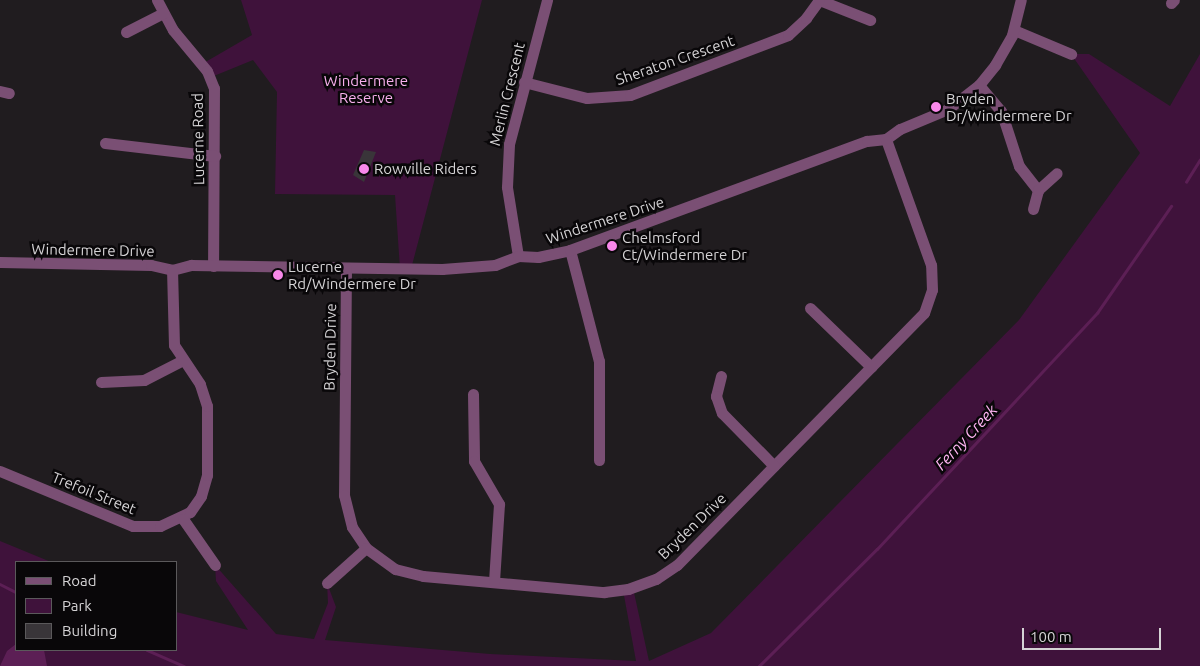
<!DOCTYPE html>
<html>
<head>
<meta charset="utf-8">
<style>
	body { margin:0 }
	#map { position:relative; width:1200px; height:666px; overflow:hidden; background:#201c1f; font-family:Ubuntu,sans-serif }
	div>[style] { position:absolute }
	.green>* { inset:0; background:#3f123b }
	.water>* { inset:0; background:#5c1f55 }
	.stream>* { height:2.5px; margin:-1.25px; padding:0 1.25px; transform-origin:1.25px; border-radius:1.25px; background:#5c1f55 }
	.building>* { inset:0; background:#393539 }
	.street>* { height:11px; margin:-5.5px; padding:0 5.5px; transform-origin:5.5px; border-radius:5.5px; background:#7a4f74 }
	.dots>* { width:14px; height:14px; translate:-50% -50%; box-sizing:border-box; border:2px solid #090709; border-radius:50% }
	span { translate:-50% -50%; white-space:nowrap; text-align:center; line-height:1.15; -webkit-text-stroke:5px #090709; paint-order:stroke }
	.street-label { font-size:15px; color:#d5d3d5 }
	.park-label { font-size:15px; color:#f8afed }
	.poi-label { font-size:15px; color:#d5d3d5 }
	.left { translate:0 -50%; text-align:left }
	.water-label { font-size:16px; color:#ffb5f3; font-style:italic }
	.legend { position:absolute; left:15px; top:561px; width:162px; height:90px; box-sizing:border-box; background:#090709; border:1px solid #5b595b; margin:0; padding:6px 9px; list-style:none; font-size:15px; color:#d5d3d5 }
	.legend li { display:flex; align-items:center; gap:10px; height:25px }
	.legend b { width:25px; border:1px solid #5b595b }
	.scale { position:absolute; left:1022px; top:628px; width:139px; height:22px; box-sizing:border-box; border:2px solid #d5d3d5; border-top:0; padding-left:6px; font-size:15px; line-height:18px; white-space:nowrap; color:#d5d3d5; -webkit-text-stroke:4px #090709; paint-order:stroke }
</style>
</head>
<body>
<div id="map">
	<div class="green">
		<div style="clip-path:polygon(241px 0,482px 0,411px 269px,400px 269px,395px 195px,275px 194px,277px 92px,253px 60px,209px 78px,202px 64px,252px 35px)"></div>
		<div style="clip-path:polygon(1071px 54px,1089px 54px,1170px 106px,1200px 54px,1200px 666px,0 666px,0 541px,51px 562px,16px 562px,16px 650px,176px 650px,176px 612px,248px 630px,216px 581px,215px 565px,276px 634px,314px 639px,328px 603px,327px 583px,336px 607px,325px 640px,490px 654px,636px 661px,623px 590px,633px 588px,649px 661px,711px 633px,1019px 320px,1140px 153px)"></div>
	</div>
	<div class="water">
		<div style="clip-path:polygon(16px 644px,16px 650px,44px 650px,47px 666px,0 666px,7px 651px)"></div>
	</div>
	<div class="stream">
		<div style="left:1186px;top:182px;width:26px;rotate:-58deg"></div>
		<div style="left:0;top:584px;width:18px;rotate:27deg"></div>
		<div style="left:147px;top:650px;width:40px;rotate:23.4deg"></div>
		<div style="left:759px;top:666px;width:166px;rotate:-44.8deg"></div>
		<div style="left:877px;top:549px;width:323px;rotate:-47deg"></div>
		<div style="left:1097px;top:313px;width:130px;rotate:-55.3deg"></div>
	</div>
	<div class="building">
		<div style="clip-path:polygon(364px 150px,376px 152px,364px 182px,353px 175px)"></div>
	</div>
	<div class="street">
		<div style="left:157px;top:0;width:34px;rotate:62deg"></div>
		<div style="left:173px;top:30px;width:53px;rotate:50.3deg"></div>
		<div style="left:207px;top:71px;width:18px;rotate:68deg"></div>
		<div style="left:214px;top:88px;width:178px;rotate:90.3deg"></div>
		<div style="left:819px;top:0;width:55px;rotate:21.4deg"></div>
		<div style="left:1171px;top:3px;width:4px;rotate:-45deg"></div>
		<div style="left:1014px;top:30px;width:62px;rotate:22.8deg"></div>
		<div style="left:126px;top:32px;width:42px;rotate:-27.2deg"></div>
		<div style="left:524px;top:82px;width:65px;rotate:14.3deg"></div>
		<div style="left:587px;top:98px;width:43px;rotate:-4deg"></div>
		<div style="left:630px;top:95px;width:169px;rotate:-20.8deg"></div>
		<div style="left:788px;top:35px;width:25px;rotate:-43deg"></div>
		<div style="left:806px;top:18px;width:22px;rotate:-54deg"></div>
		<div style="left:979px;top:85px;width:34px;rotate:50deg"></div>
		<div style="left:1001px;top:111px;width:58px;rotate:71.9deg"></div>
		<div style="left:1019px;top:166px;width:31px;rotate:52deg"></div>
		<div style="left:0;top:91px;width:9px;rotate:13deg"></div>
		<div style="left:105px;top:143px;width:111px;rotate:6.7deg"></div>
		<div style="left:1033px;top:209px;width:20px;rotate:-75deg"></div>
		<div style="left:1038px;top:190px;width:25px;rotate:-42deg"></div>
		<div style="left:570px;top:250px;width:115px;rotate:75.4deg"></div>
		<div style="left:599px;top:361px;width:99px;rotate:90deg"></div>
		<div style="left:518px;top:256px;width:70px;rotate:-99.1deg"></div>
		<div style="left:507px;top:187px;width:43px;rotate:-87.3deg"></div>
		<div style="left:509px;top:144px;width:149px;rotate:-75.2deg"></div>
		<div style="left:0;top:262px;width:151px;rotate:1.1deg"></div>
		<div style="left:151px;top:265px;width:22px;rotate:13deg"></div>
		<div style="left:172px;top:270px;width:20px;rotate:-15deg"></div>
		<div style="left:191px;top:265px;width:251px;rotate:0.9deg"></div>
		<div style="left:442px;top:269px;width:53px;rotate:-4.3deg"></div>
		<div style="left:495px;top:265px;width:25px;rotate:-21deg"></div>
		<div style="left:518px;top:256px;width:20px;rotate:3deg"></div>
		<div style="left:538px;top:257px;width:33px;rotate:-12deg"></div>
		<div style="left:570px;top:250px;width:316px;rotate:-20.2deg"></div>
		<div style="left:867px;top:141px;width:19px;rotate:-6deg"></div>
		<div style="left:886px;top:139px;width:17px;rotate:-36deg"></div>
		<div style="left:900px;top:129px;width:52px;rotate:-22.6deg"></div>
		<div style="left:948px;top:109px;width:39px;rotate:-38deg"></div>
		<div style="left:979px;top:85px;width:26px;rotate:-51deg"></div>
		<div style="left:995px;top:65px;width:34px;rotate:-60deg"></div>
		<div style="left:1012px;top:35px;width:36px;rotate:-76deg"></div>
		<div style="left:346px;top:268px;width:227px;rotate:90.5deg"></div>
		<div style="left:344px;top:495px;width:33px;rotate:76deg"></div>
		<div style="left:352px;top:527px;width:25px;rotate:56deg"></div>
		<div style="left:366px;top:548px;width:36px;rotate:36deg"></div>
		<div style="left:395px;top:569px;width:29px;rotate:14deg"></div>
		<div style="left:423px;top:576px;width:182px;rotate:5.1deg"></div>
		<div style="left:604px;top:592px;width:24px;rotate:-7deg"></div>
		<div style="left:628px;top:589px;width:30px;rotate:-20deg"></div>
		<div style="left:656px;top:579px;width:25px;rotate:-34deg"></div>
		<div style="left:677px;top:565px;width:353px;rotate:-45.6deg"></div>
		<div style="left:924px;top:313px;width:24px;rotate:-71deg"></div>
		<div style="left:932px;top:290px;width:25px;rotate:-92deg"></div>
		<div style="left:931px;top:265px;width:134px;rotate:-109.7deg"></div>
		<div style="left:810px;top:308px;width:85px;rotate:44deg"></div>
		<div style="left:721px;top:376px;width:21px;rotate:104deg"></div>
		<div style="left:716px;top:396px;width:18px;rotate:71deg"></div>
		<div style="left:722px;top:413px;width:74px;rotate:45.5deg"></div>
		<div style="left:101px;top:382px;width:43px;rotate:-2.7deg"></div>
		<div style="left:144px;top:380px;width:42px;rotate:-27.2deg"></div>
		<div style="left:473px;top:394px;width:67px;rotate:89.1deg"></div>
		<div style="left:474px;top:461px;width:50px;rotate:59.8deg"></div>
		<div style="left:499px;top:504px;width:78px;rotate:93.7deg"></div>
		<div style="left:0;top:471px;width:144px;rotate:22.5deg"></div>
		<div style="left:133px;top:526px;width:27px"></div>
		<div style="left:160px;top:526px;width:33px;rotate:-25deg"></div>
		<div style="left:190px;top:512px;width:19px;rotate:-55deg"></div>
		<div style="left:201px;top:496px;width:22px;rotate:-74deg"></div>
		<div style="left:207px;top:475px;width:69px;rotate:-90deg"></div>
		<div style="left:207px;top:406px;width:23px;rotate:-108deg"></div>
		<div style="left:200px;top:384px;width:47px;rotate:-123.7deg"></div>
		<div style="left:174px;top:345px;width:75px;rotate:-91.5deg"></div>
		<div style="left:183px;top:519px;width:56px;rotate:55.2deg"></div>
		<div style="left:327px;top:583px;width:52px;rotate:-41.9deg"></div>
	</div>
	<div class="dots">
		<div style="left:936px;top:107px;background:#f888ea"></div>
		<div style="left:364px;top:169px;background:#f888ea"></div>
		<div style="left:612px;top:246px;background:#f888ea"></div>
		<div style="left:278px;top:275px;background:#f888ea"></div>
	</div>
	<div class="street-label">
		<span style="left:675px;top:60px;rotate:-19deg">Sheraton Crescent</span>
		<span style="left:507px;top:94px;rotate:-76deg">Merlin Crescent</span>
		<span style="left:198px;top:139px;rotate:-91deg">Lucerne Road</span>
		<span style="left:605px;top:220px;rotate:-18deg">Windermere Drive</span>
		<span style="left:93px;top:250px;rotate:1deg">Windermere Drive</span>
		<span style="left:330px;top:347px;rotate:-89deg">Bryden Drive</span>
		<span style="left:94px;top:493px;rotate:22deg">Trefoil Street</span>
		<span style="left:692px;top:526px;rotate:-44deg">Bryden Drive</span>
	</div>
	<div class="park-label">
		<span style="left:366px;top:89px">Windermere<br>Reserve</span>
	</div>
	<div class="poi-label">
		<span class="left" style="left:946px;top:107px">Bryden<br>Dr/Windermere Dr</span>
		<span class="left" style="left:374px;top:169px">Rowville Riders</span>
		<span class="left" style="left:622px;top:246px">Chelmsford<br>Ct/Windermere Dr</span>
		<span class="left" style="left:288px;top:275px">Lucerne<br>Rd/Windermere Dr</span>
	</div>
	<div class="water-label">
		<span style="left:966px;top:437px;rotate:-47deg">Ferny Creek</span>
	</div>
	<ul class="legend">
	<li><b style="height:6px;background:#7a4f74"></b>Road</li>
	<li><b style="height:14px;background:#3f123b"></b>Park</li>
	<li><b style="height:14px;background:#393539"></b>Building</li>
	</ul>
	<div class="scale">100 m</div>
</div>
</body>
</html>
